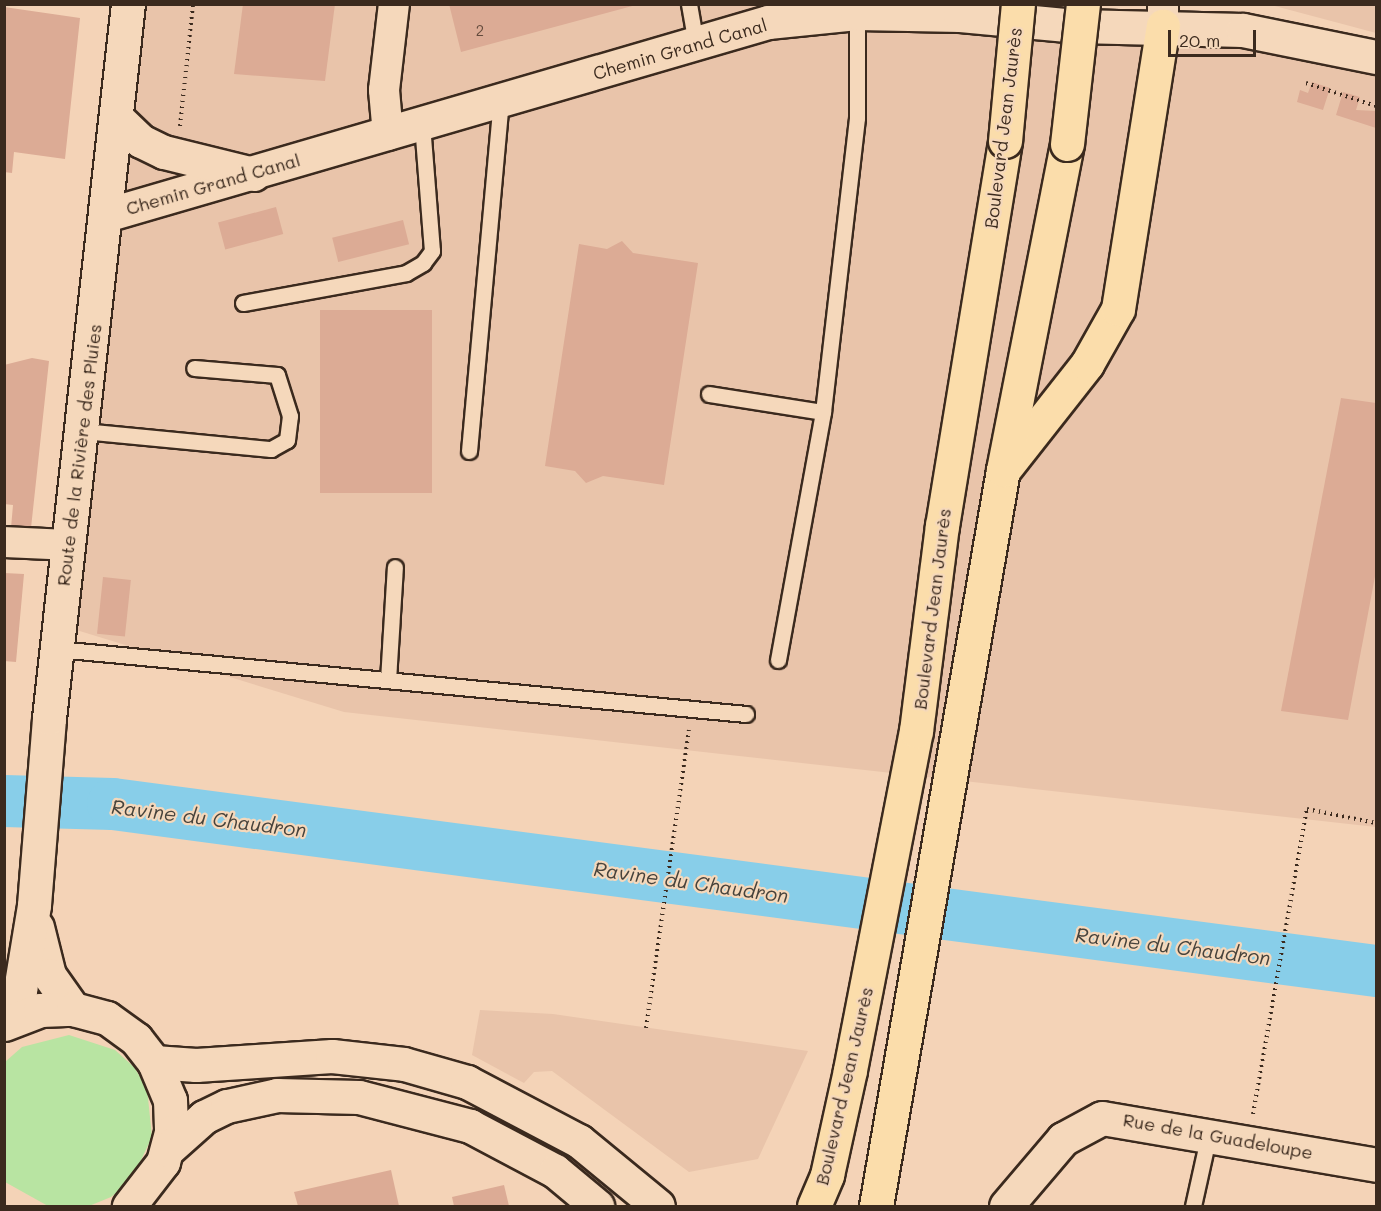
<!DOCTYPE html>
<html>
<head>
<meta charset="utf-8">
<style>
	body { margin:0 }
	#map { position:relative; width:1381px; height:1211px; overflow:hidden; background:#f4d3b7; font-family:Mali,sans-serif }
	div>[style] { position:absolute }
	.built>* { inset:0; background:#e9c4aa }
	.green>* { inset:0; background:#b8e4a2 }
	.river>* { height:52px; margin:-26px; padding:0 26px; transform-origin:26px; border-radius:26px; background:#88cee9 }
	.building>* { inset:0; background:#dcab95; transform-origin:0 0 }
	.path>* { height:4px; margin-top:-2px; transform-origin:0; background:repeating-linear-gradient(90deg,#3b2a1e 0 1.5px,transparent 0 6px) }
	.roads { filter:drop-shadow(2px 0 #3b2a1e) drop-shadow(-2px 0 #3b2a1e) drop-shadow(0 2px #3b2a1e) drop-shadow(0 -2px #3b2a1e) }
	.service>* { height:15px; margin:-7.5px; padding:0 7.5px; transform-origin:7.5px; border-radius:7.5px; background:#f5d8bb }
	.minor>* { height:30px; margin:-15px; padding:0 15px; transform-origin:15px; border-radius:15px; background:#f5d8bb }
	.tertiary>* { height:33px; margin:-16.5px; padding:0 16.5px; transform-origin:16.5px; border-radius:16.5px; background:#f5d8bb }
	.secondary>* { height:33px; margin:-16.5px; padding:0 16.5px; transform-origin:16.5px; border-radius:16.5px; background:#f5d8bb }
	.primary>* { height:33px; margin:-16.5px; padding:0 16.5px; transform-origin:16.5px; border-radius:16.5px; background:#fbddab }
	.bridges { filter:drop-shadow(2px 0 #3b2a1e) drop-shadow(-2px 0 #3b2a1e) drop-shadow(0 2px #3b2a1e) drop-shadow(0 -2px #3b2a1e) }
	.primary-bridge>* { height:33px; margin:-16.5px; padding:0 16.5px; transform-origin:16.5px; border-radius:16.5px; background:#fbddab }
	span { translate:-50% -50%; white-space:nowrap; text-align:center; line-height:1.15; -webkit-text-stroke:4.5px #f5d8bb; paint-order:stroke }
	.number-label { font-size:15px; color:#634a3c }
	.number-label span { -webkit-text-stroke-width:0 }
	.street-label { font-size:18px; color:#3b2a1e }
	.water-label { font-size:20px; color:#47433c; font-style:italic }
	.frame { position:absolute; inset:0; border:6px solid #3b2a1e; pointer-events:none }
	.scale { position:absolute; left:1168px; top:30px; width:88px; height:27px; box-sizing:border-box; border:3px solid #3b2a1e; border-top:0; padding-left:8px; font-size:18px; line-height:21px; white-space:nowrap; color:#3b2a1e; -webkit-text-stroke:4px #f5d8bb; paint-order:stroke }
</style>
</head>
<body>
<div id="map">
	<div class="built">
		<div style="clip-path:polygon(1011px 4px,1376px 57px,1376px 827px,344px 712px,60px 625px,128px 5px)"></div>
		<div style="clip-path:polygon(1271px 5px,1376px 5px,1376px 33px,1350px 26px)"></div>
		<div style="clip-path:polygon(480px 1010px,553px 1014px,808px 1051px,758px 1159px,689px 1172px,552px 1071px,534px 1072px,524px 1083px,472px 1055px)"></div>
	</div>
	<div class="green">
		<div style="clip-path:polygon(69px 1035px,115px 1050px,134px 1067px,147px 1088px,152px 1137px,131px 1181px,111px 1197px,89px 1206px,48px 1206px,5px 1182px,5px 1062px,22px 1047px)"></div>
	</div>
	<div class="river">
		<div style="left:4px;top:801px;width:109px;rotate:1.6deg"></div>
		<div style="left:113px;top:804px;width:1274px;rotate:7.53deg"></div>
	</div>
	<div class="building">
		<div style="clip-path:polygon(243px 4px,335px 4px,325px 81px,234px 74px)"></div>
		<div style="clip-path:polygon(449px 4px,636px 4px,636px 5px,461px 52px)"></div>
		<div style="clip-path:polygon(4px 7px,80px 18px,65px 159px,14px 152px,12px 173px,4px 172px)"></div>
		<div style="clip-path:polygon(1312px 82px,1330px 88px,1323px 110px,1297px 102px,1300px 90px,1308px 93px)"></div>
		<div style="clip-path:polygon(1343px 92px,1360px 97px,1356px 110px,1376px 111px,1376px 128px,1336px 115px)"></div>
		<div style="left:276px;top:207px;width:28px;height:60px;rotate:75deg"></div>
		<div style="left:403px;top:220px;width:25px;height:73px;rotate:76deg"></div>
		<div style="clip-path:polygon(622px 241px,633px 253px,698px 263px,664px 485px,603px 476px,586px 483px,575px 471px,545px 466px,579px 244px,607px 249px)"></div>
		<div style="left:320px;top:310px;width:112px;height:183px"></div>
		<div style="clip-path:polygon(32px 358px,49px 361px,31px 528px,11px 528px,13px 505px,4px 504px,4px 365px)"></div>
		<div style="clip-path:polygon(1341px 398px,1376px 403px,1376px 571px,1348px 720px,1281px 711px)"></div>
		<div style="clip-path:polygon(4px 573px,24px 574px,16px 662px,4px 661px)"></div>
		<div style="left:103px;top:577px;width:28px;height:57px;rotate:6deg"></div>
		<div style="clip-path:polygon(391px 1170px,399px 1206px,298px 1206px,294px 1192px)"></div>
		<div style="clip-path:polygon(504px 1185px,509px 1206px,454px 1206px,452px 1197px)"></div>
	</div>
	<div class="path">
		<div style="left:1306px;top:83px;width:74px;rotate:18.2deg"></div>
		<div style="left:180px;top:126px;width:123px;rotate:-83.9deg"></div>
		<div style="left:646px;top:1028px;width:301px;rotate:-81.8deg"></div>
		<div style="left:1253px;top:1114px;width:310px;rotate:-80deg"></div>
		<div style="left:1307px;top:809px;width:70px;rotate:11.5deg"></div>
	</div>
	<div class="roads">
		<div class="service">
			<div style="left:689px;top:4px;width:41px;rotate:80.1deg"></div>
			<div style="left:243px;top:303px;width:166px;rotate:-10.4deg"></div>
			<div style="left:406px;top:273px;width:20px;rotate:-30deg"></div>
			<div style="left:423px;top:263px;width:15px;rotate:-53deg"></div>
			<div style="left:432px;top:251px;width:127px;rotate:-94.5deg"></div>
			<div style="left:709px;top:394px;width:115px;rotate:9deg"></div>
			<div style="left:83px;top:431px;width:189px;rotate:5.5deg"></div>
			<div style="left:271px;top:449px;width:18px;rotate:-29deg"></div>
			<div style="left:287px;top:440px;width:24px;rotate:-83deg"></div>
			<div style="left:290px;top:416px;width:43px;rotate:-107.6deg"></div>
			<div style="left:277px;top:375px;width:83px;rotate:-175.2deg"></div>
			<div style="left:469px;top:451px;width:351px;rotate:-84.8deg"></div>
			<div style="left:57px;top:649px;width:692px;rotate:5.39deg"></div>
			<div style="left:778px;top:660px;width:252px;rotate:-79.7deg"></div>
			<div style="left:823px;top:412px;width:296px;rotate:-83.4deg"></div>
			<div style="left:857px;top:118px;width:105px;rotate:-90deg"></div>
			<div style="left:388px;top:680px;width:113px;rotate:-86.5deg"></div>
			<div style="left:1193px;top:1206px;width:74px;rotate:-77.5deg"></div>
		</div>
		<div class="minor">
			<div style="left:1163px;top:4px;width:22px;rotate:90deg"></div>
			<div style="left:388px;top:135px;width:45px;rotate:-95.1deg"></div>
			<div style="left:384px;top:90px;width:87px;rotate:-83.4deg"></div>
			<div style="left:4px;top:542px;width:65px;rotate:2.6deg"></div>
		</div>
		<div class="tertiary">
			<div style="left:106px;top:215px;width:690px;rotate:-16.25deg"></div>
			<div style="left:768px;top:22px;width:89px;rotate:-5.8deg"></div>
			<div style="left:857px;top:13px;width:103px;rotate:1.1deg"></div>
			<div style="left:960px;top:15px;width:118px;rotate:5.4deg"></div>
			<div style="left:1077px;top:26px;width:166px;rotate:1.4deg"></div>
			<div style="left:1243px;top:30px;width:136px;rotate:11.5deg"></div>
			<div style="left:1006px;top:1206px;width:88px;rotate:-49.6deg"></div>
			<div style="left:1063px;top:1139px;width:44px;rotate:-28.3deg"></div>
			<div style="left:1102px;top:1118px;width:278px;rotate:9.7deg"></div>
		</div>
		<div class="secondary">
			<div style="left:117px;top:118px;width:33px;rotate:44deg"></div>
			<div style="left:141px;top:141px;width:25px;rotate:26deg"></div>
			<div style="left:164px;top:152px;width:92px;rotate:13.9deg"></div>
			<div style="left:37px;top:927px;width:49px;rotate:76deg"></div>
			<div style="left:49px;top:975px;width:42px;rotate:54.8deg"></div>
			<div style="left:7px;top:1021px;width:34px;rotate:-67deg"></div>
			<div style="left:20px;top:990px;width:86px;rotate:-80.6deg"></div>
			<div style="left:34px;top:905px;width:188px;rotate:-85.4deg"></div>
			<div style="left:49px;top:718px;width:718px;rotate:-83.69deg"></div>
			<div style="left:4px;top:1024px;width:39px;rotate:-21deg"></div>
			<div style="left:40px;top:1010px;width:33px;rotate:-2deg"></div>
			<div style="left:73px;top:1009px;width:35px;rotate:15deg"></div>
			<div style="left:107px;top:1018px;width:36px;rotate:36deg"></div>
			<div style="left:136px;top:1039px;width:29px;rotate:52deg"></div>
			<div style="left:154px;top:1062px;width:41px;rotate:67.2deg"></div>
			<div style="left:170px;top:1100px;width:32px;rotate:88deg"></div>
			<div style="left:171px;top:1132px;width:31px;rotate:105deg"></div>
			<div style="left:163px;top:1162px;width:56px;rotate:127.7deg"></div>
			<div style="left:154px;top:1062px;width:42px;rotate:4.1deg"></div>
			<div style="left:196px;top:1065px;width:136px;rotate:-3.8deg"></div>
			<div style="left:332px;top:1056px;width:72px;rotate:6.3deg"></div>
			<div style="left:404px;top:1064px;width:66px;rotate:15.9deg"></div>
			<div style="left:467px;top:1082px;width:127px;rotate:27.8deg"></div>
			<div style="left:579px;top:1141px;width:102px;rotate:39.4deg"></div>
			<div style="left:167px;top:1150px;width:50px;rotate:-41.7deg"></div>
			<div style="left:204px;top:1117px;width:25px;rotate:-26deg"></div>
			<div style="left:227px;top:1106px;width:51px;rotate:-12.4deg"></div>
			<div style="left:277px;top:1095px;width:82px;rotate:1.4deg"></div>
			<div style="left:359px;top:1097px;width:115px;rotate:14.6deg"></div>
			<div style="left:470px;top:1126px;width:96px;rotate:27.9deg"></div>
			<div style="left:555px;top:1171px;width:55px;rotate:39.8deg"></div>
		</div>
		<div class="primary">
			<div style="left:1006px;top:467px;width:131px;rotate:-51.8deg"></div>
			<div style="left:1087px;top:364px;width:63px;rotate:-60.6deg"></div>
			<div style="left:1118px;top:309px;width:287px;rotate:-81deg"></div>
			<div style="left:814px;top:1206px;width:34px;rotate:-67deg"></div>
			<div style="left:827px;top:1175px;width:107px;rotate:-77.6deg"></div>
			<div style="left:850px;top:1070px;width:345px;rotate:-79deg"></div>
			<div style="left:916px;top:731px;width:207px;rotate:-82.8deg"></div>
			<div style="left:942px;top:526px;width:390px;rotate:-80.7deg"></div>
			<div style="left:876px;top:1206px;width:747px;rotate:-80.21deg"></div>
			<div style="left:1003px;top:470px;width:332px;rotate:-78.9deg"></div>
		</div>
	</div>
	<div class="bridges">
		<div class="primary-bridge">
			<div style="left:1005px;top:141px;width:138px;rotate:-84.6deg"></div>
			<div style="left:1067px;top:144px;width:141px;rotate:-83.5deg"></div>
		</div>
	</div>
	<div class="number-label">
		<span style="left:480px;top:31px">2</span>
	</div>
	<div class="street-label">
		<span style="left:680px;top:49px;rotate:-16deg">Chemin Grand Canal</span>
		<span style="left:1003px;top:128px;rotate:-83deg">Boulevard Jean Jaurès</span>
		<span style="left:213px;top:184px;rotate:-16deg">Chemin Grand Canal</span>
		<span style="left:79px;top:455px;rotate:-83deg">Route de la Rivière des Pluies</span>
		<span style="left:932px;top:609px;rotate:-83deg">Boulevard Jean Jaurès</span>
		<span style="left:844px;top:1086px;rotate:-77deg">Boulevard Jean Jaurès</span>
		<span style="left:1218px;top:1136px;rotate:10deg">Rue de la Guadeloupe</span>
	</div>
	<div class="water-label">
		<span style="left:209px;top:818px;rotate:7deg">Ravine du Chaudron</span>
		<span style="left:691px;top:882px;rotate:8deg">Ravine du Chaudron</span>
		<span style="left:1173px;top:946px;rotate:7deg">Ravine du Chaudron</span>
	</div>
	<div class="frame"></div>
	<div class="scale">20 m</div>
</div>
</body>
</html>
